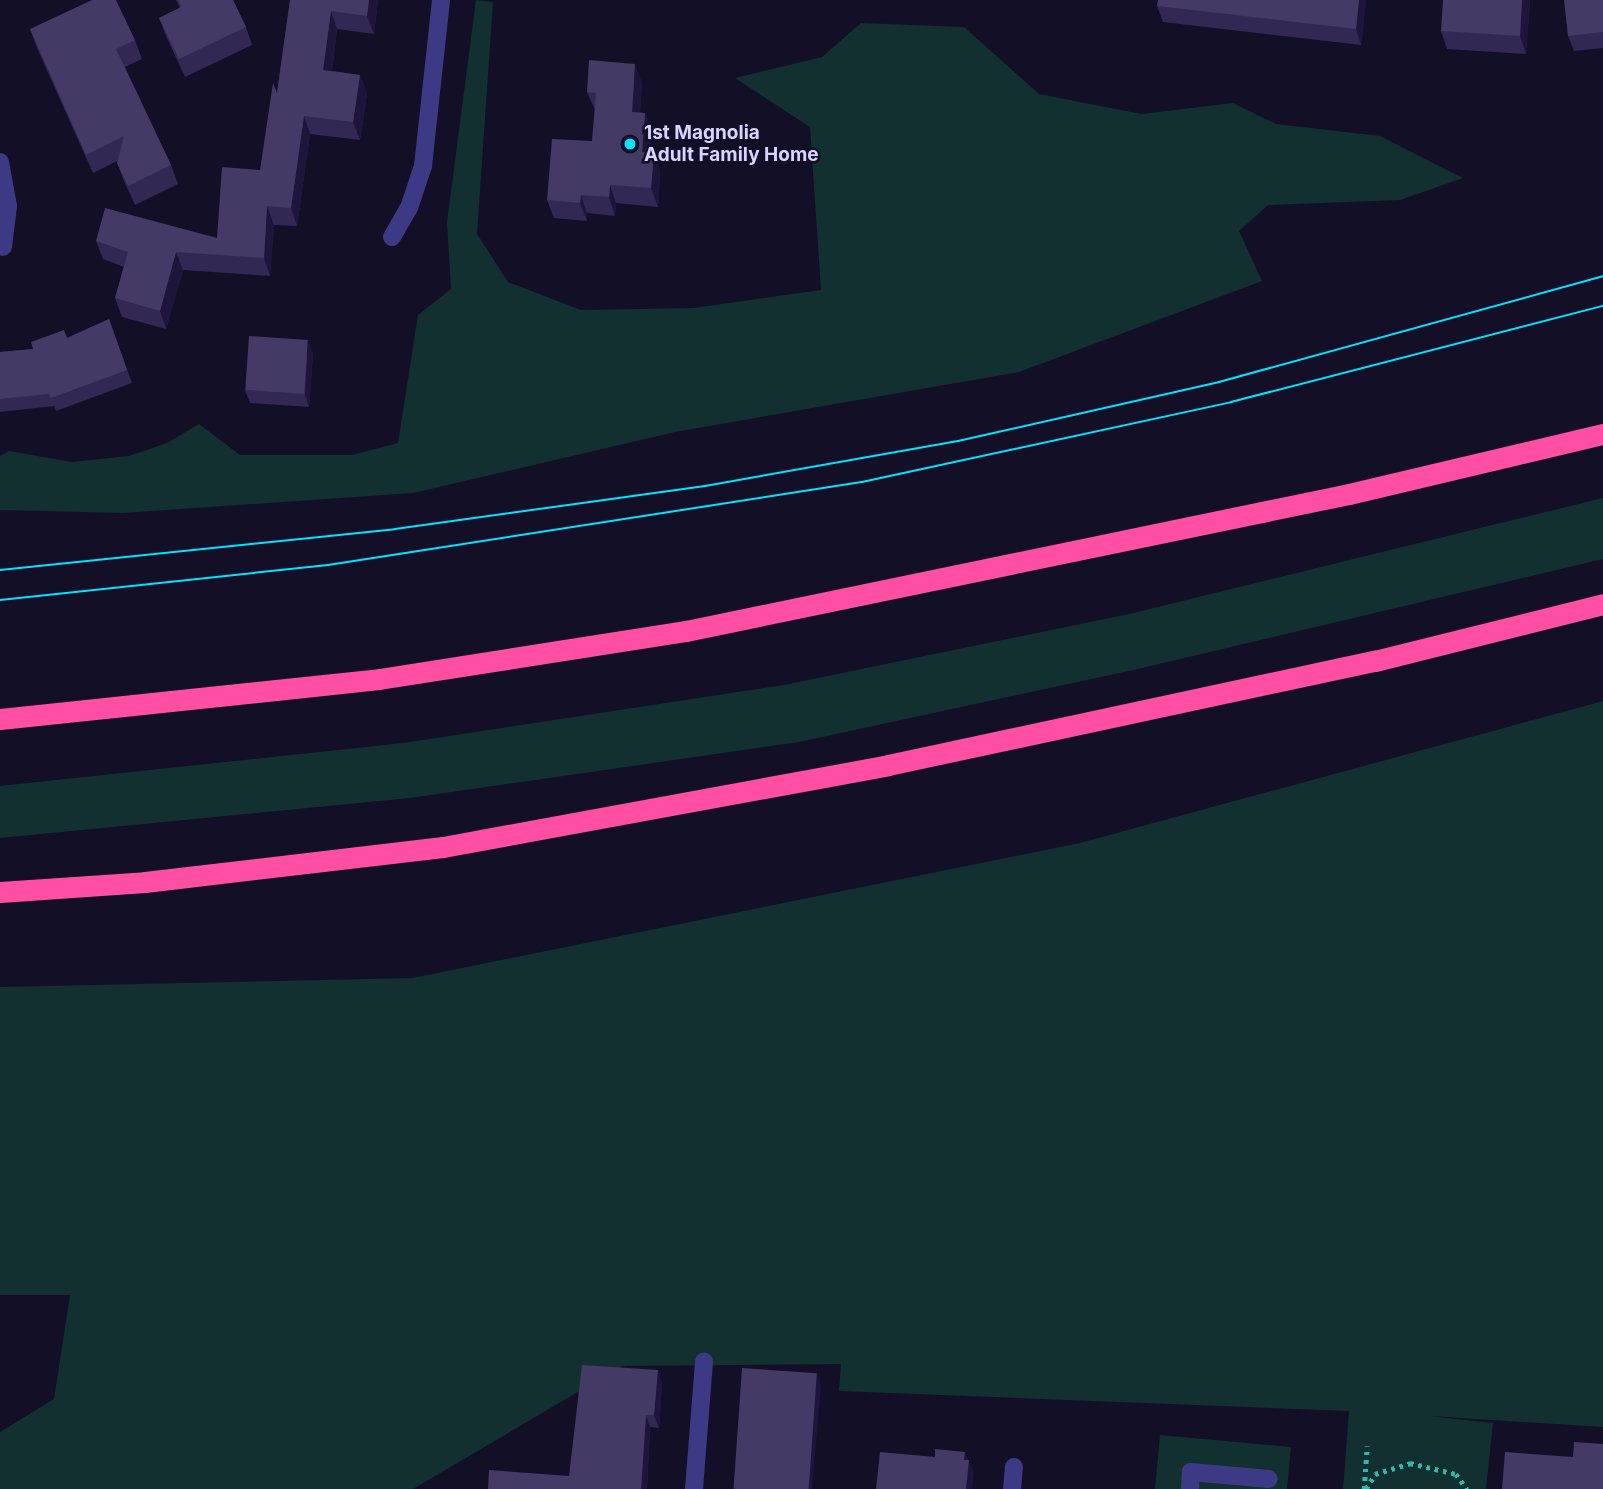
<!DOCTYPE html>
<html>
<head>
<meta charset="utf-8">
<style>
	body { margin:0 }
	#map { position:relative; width:1603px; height:1489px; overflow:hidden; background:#130f26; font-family:Inter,sans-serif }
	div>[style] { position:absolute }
	.green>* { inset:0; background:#12302f }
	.path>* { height:4.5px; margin-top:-2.25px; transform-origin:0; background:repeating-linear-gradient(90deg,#2fb8b0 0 3.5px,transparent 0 8.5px) }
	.minor>* { height:18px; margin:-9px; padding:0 9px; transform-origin:9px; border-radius:9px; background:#3d3a85 }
	.highway>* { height:21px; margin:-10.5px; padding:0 10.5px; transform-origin:10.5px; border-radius:10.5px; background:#ff4fa3 }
	.tram>* { height:2px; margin:-1px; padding:0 1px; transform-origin:1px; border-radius:1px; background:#00e5ff }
	.wall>* { inset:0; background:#312854 }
	.shaded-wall>* { inset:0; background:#1d163a }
	.building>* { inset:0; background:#433a66; transform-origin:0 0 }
	.dots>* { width:19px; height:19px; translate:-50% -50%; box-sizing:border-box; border:4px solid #130f26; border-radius:50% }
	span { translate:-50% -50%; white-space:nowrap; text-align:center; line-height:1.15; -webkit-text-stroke:5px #130f26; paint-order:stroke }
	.poi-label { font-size:19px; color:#d9d4ff; font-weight:700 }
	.left { translate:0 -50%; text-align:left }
</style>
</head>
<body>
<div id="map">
	<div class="green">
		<div style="clip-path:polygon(476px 0,493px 2px,477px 234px,508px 282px,581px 310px,694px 308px,821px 290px,810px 127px,735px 78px,822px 57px,861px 23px,964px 27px,1039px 94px,1141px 114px,1233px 103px,1276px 124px,1380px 136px,1463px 178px,1400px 200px,1268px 205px,1239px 231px,1262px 281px,1019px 372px,675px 432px,413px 493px,123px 513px,0 510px,0 456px,9px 451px,72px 462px,129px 456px,167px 443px,199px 424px,240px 455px,352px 455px,398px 443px,418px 315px,451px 289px,447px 222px)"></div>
		<div style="clip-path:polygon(1603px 498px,1603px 559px,1138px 669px,799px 742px,410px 798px,0 838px,0 786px,403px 743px,784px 685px,1129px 614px)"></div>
		<div style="clip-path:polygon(1603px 701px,1603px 1427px,1429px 1416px,1493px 1423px,1486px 1489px,1343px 1489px,1349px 1411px,839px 1391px,841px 1364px,622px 1366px,413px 1489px,0 1489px,0 1432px,54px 1399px,70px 1295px,0 1295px,0 987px,413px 978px,1080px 843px)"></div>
		<div style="clip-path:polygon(1160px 1435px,1291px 1447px,1287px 1489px,1155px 1489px)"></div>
	</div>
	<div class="path">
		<div style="left:1364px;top:1489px;width:43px;rotate:-86deg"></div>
		<div style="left:1366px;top:1489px;width:17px;rotate:-59deg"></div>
		<div style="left:1375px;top:1474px;width:37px;rotate:-17deg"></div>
		<div style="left:1410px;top:1463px;width:47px;rotate:13.4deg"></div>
		<div style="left:1456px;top:1474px;width:19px;rotate:54deg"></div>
	</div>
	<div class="minor">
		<div style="left:0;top:162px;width:45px;rotate:79.7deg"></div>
		<div style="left:8px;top:206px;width:41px;rotate:97deg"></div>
		<div style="left:392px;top:237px;width:34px;rotate:-60deg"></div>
		<div style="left:409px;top:208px;width:44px;rotate:-71.6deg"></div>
		<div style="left:423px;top:166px;width:167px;rotate:-83.8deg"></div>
		<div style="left:694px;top:1489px;width:128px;rotate:-85.5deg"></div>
		<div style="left:1012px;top:1489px;width:22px;rotate:-85deg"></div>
		<div style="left:1190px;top:1489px;width:17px;rotate:-87deg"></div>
		<div style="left:1191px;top:1472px;width:78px;rotate:5.1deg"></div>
	</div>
	<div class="highway">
		<div style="left:0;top:719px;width:381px;rotate:-6deg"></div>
		<div style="left:379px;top:679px;width:311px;rotate:-8.9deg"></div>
		<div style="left:686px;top:631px;width:677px;rotate:-11.68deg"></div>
		<div style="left:1349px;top:494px;width:261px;rotate:-13.3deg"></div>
		<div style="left:0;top:892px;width:145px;rotate:-3.9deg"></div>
		<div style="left:145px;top:882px;width:300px;rotate:-6.7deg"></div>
		<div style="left:443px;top:847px;width:452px;rotate:-10.4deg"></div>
		<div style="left:888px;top:765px;width:498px;rotate:-12.1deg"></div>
		<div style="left:1375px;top:661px;width:235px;rotate:-14deg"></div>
	</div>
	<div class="tram">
		<div style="left:0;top:570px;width:397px;rotate:-5.9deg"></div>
		<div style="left:395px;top:529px;width:313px;rotate:-7.9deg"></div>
		<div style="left:705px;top:486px;width:257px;rotate:-10.1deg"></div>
		<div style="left:958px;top:441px;width:268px;rotate:-12.7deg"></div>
		<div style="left:1219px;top:382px;width:398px;rotate:-15.4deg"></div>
		<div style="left:0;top:600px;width:330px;rotate:-6.1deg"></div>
		<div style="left:328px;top:565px;width:540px;rotate:-8.83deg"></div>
		<div style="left:862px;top:482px;width:378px;rotate:-12.2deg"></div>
		<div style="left:1231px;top:402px;width:384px;rotate:-14.5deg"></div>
	</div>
	<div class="wall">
		<div style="clip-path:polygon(176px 0,233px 0,246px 27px,252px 45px,185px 77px,166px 36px,159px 18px,180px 8px)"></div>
		<div style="clip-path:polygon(290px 0,378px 0,374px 34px,337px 29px,332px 71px,360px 75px,367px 94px,360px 140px,310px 134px,297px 226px,274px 225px,270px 276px,183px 270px,166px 329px,122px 317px,115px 298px,124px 267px,103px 259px,96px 241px,217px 238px,260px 170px,277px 93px)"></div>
		<div style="clip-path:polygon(1158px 0,1366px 0,1361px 45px,1163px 22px,1157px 6px)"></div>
		<div style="clip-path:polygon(1530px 0,1526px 54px,1447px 49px,1441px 31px)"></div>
		<div style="clip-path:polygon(1603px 0,1603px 48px,1574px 51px,1568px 36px)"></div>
		<div style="clip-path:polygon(30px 29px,135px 40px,142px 59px,125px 67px,171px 165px,178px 184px,135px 205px,124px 181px,117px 163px,117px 161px,93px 173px,37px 48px)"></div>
		<div style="clip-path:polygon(642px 82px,640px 113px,645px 113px,652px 131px,650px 152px,660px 171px,658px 207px,616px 203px,615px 216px,587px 213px,587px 221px,554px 218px,547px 200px,592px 141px,595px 110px,587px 92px)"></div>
		<div style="clip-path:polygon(109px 319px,132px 383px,56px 411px,54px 406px,0 412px,0 352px,33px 349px,67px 338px)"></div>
		<div style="clip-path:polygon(313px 353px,309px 407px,250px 403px,245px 390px)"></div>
		<div style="clip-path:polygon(662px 1383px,659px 1428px,650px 1427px,647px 1489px,488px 1489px,569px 1476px)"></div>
	</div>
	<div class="shaded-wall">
		<div style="clip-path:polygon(369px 0,378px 0,374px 34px,367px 16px)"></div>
		<div style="clip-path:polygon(1359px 0,1366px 0,1361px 45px,1356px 29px)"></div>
		<div style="clip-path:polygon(1522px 0,1530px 0,1526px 54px,1520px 36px)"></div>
		<div style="clip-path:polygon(331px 11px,337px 29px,330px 88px,323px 70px)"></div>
		<div style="clip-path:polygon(635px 64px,642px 82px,639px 130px,632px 112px)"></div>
		<div style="clip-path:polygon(360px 75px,367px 94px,360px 140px,353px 122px)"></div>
		<div style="clip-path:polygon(645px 113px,652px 131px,649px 170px,642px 152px)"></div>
		<div style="clip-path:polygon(304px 116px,310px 134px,297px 226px,291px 208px)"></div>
		<div style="clip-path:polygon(654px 153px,660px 171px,658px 207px,651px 188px)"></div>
		<div style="clip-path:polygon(610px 185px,616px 203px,615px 216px,609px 197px)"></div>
		<div style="clip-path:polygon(581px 195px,587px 213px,587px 221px,580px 203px)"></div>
		<div style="clip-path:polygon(267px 206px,274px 225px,270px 276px,264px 258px)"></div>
		<div style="clip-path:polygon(176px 252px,183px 270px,166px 329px,160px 311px)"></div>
		<div style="clip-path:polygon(308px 340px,313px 353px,309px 407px,305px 395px)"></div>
		<div style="clip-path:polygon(658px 1370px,662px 1383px,659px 1428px,654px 1415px)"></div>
		<div style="clip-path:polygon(817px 1373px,821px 1386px,812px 1489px,806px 1489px)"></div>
		<div style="clip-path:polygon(646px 1415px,650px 1427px,647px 1489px,641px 1489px)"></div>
		<div style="clip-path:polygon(965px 1452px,974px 1473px,972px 1489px,966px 1489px,964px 1460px)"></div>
	</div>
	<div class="building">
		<div style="clip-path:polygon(92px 0,116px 0,135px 40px,116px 49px,171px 165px,128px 186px,117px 163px,124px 136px,86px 155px,30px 29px)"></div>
		<div style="clip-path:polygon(178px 0,233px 0,246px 27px,179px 59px,159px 18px,181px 7px)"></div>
		<div style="clip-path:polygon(290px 0,369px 0,367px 16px,331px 11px,323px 70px,360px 75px,353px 122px,304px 116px,291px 208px,267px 206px,264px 258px,176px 252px,160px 311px,115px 298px,128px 252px,96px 241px,105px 208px,217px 238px,222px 167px,260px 170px,273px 83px,277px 93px)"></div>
		<div style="clip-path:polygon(1158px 0,1359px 0,1356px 29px,1157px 6px)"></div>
		<div style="clip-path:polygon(1443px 0,1522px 0,1520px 36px,1441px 31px)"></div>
		<div style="clip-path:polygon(1564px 0,1603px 0,1603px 32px,1568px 36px)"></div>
		<div style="clip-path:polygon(589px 60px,635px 64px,632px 112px,645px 113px,642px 152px,654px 153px,651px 188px,610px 185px,609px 197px,581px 195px,580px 203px,547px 200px,552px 139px,592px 141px,596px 93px,587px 92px)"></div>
		<div style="clip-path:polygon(109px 319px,127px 370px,51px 398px,49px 394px,0 399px,0 352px,33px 349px,31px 342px,64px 330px,67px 338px)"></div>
		<div style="left:249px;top:336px;width:59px;height:54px;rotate:4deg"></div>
		<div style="clip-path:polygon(582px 1365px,658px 1370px,654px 1415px,646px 1415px,641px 1489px,488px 1489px,489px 1470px,569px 1476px)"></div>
		<div style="left:742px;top:1368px;width:75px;height:121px;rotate:4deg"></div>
		<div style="clip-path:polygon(1574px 1442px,1603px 1444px,1603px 1489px,1502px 1489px,1505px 1452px,1573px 1457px)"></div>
		<div style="clip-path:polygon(935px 1449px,965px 1452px,964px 1460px,969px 1460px,966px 1489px,876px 1489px,880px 1452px,935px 1457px)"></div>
	</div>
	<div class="dots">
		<div style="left:630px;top:144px;background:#00e5ff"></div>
	</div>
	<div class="poi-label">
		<span class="left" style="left:644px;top:144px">1st Magnolia<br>Adult Family Home</span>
	</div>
</div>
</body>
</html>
